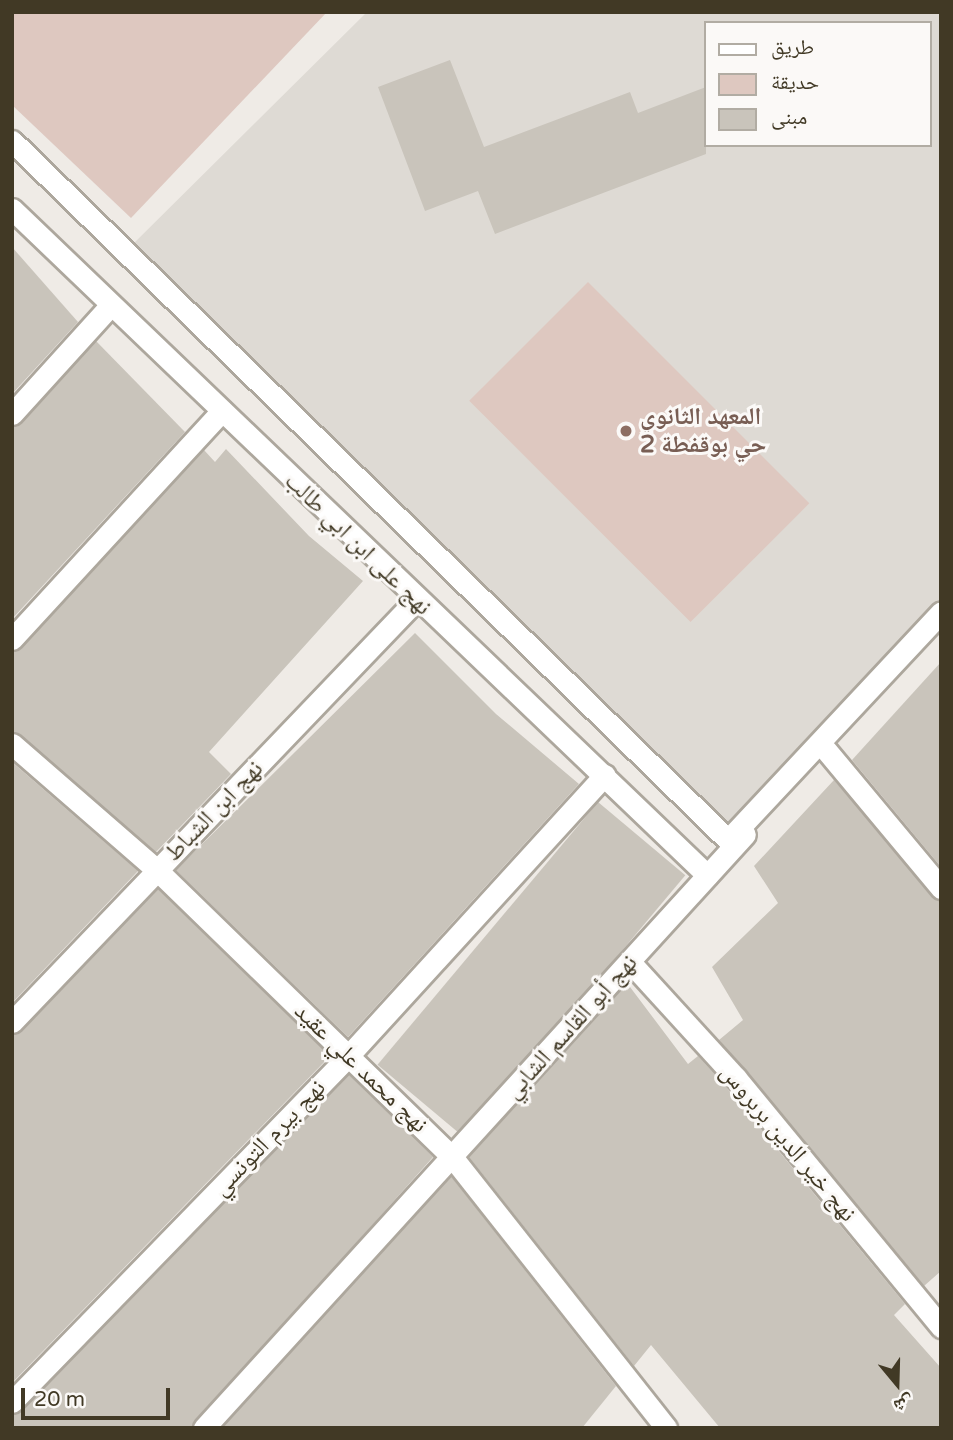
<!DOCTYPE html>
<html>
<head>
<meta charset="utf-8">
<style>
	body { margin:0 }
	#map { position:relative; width:953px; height:1440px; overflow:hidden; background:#efebe6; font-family:"Varela Round","Noto Naskh Arabic",sans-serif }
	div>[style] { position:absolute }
	.built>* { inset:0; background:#dedad4 }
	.green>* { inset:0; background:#dec8c0; transform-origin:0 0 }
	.building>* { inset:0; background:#c9c4bb; transform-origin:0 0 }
	.roads { filter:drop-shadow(2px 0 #ada79d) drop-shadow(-2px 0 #ada79d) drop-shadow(0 2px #ada79d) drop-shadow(0 -2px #ada79d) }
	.minor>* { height:21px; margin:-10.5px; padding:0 10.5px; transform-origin:10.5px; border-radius:10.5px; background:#fff }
	.dots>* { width:19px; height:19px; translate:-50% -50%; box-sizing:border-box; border:4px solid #fbf9f7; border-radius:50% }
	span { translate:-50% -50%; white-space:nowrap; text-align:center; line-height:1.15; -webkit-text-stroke:6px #fbf9f7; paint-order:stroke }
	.education-label { font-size:24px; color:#785e54; font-weight:700 }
	.left { translate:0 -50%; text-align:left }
	.street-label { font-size:24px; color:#413925 }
	.frame { position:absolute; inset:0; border:14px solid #413925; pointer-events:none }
	.legend { position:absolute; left:704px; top:21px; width:228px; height:126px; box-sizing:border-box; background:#fbf9f7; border:2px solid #b1aca3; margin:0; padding:9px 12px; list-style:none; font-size:21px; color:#413925 }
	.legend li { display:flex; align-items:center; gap:14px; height:35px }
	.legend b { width:35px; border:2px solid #b1aca3 }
	.north { position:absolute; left:862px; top:1349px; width:70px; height:70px; -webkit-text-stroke:5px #fbf9f7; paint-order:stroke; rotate:161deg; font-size:19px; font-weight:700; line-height:28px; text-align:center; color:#413925 }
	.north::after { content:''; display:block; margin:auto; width:24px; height:32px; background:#413925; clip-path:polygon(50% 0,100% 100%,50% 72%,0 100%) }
	.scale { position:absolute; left:21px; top:1388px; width:149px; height:32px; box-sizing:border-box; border:4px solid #413925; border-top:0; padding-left:9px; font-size:21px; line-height:24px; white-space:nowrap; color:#413925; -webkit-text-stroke:5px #fbf9f7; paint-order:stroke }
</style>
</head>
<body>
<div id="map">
	<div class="built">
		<div style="clip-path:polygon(evenodd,367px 12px,941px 12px,941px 612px,728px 840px,128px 249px,367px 12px,706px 23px,930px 23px,930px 145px,706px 145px,706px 23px)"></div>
	</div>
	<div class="green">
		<div style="clip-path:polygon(12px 12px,327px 12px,131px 218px,12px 105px)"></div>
		<div style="left:588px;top:282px;width:313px;height:168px;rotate:45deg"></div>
	</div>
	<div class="building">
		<div style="clip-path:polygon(450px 60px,484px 147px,630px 92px,638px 113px,706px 87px,706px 154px,495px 234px,478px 191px,425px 211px,378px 87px)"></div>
		<div style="clip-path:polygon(12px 247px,78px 322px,12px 394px)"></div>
		<div style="clip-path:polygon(96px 341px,185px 432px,12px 619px,12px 427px)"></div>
		<div style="clip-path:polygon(226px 449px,309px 536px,363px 581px,209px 752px,231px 774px,156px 852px,12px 731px,12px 652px,204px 450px,215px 462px)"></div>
		<div style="clip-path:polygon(415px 633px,496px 714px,579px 784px,348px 1037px,176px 870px)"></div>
		<div style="clip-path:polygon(941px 662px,941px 867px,852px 760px)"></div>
		<div style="clip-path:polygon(12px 762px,138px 871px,12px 1003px)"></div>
		<div style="clip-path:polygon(834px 780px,941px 901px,941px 1271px,924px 1286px,719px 1040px,743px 1020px,712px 967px,778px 903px,754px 866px)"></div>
		<div style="left:598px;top:802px;width:114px;height:343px;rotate:40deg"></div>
		<div style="clip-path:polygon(158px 889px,330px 1056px,12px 1383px,12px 1035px)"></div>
		<div style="clip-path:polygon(627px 983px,688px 1064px,698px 1056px,726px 1087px,905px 1304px,894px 1315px,941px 1368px,941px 1428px,720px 1428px,651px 1345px,634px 1366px,469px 1157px)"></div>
		<div style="clip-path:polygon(348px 1074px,433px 1157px,191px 1428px,12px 1428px,12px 1415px)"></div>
		<div style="clip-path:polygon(451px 1176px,616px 1386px,582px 1428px,222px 1428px)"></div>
	</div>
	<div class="roads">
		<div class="minor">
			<div style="left:12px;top:141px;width:1001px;rotate:44.31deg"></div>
			<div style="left:728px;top:840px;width:312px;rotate:-46.9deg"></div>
			<div style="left:12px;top:209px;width:963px;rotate:43.78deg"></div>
			<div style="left:12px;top:414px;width:147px;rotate:-47.8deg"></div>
			<div style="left:12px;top:639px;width:310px;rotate:-47.4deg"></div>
			<div style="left:12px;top:744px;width:192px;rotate:41deg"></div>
			<div style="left:157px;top:870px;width:413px;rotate:44.2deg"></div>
			<div style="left:453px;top:1158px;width:344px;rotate:51.7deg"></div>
			<div style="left:826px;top:750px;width:180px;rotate:50.2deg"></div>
			<div style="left:630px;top:962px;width:157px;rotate:47.6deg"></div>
			<div style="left:736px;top:1078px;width:323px;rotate:50.5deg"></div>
			<div style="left:12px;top:1022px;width:584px;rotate:-46.25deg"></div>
			<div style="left:12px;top:1402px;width:484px;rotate:-45.8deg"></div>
			<div style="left:349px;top:1055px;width:379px;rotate:-47.6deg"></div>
			<div style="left:204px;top:1428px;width:803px;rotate:-47.67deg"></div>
		</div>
	</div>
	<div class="dots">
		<div style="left:626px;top:431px;background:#8d6e63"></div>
	</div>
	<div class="education-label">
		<span class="left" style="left:640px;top:431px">المعهد الثانوي<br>حي بوقفطة 2</span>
	</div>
	<div class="street-label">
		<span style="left:358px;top:544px;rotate:44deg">نهج على ابن ابي طالب</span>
		<span style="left:214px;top:811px;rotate:-46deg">نهج ابن الشباط</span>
		<span style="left:571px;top:1027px;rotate:-48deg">نهج أبو القاسم الشابي</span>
		<span style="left:361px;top:1068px;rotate:44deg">نهج محمد علي عقيد</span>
		<span style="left:269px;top:1138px;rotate:-46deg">نهج بيرم التونسي</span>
		<span style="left:788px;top:1143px;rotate:50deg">نهج خير الدين بربروس</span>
	</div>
	<div class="frame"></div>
	<ul class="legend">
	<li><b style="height:9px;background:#fff"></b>طريق</li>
	<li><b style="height:19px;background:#dec8c0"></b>حديقة</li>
	<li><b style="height:19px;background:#c9c4bb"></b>مبنى</li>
	</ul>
	<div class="north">ش</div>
	<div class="scale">20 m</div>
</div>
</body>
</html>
